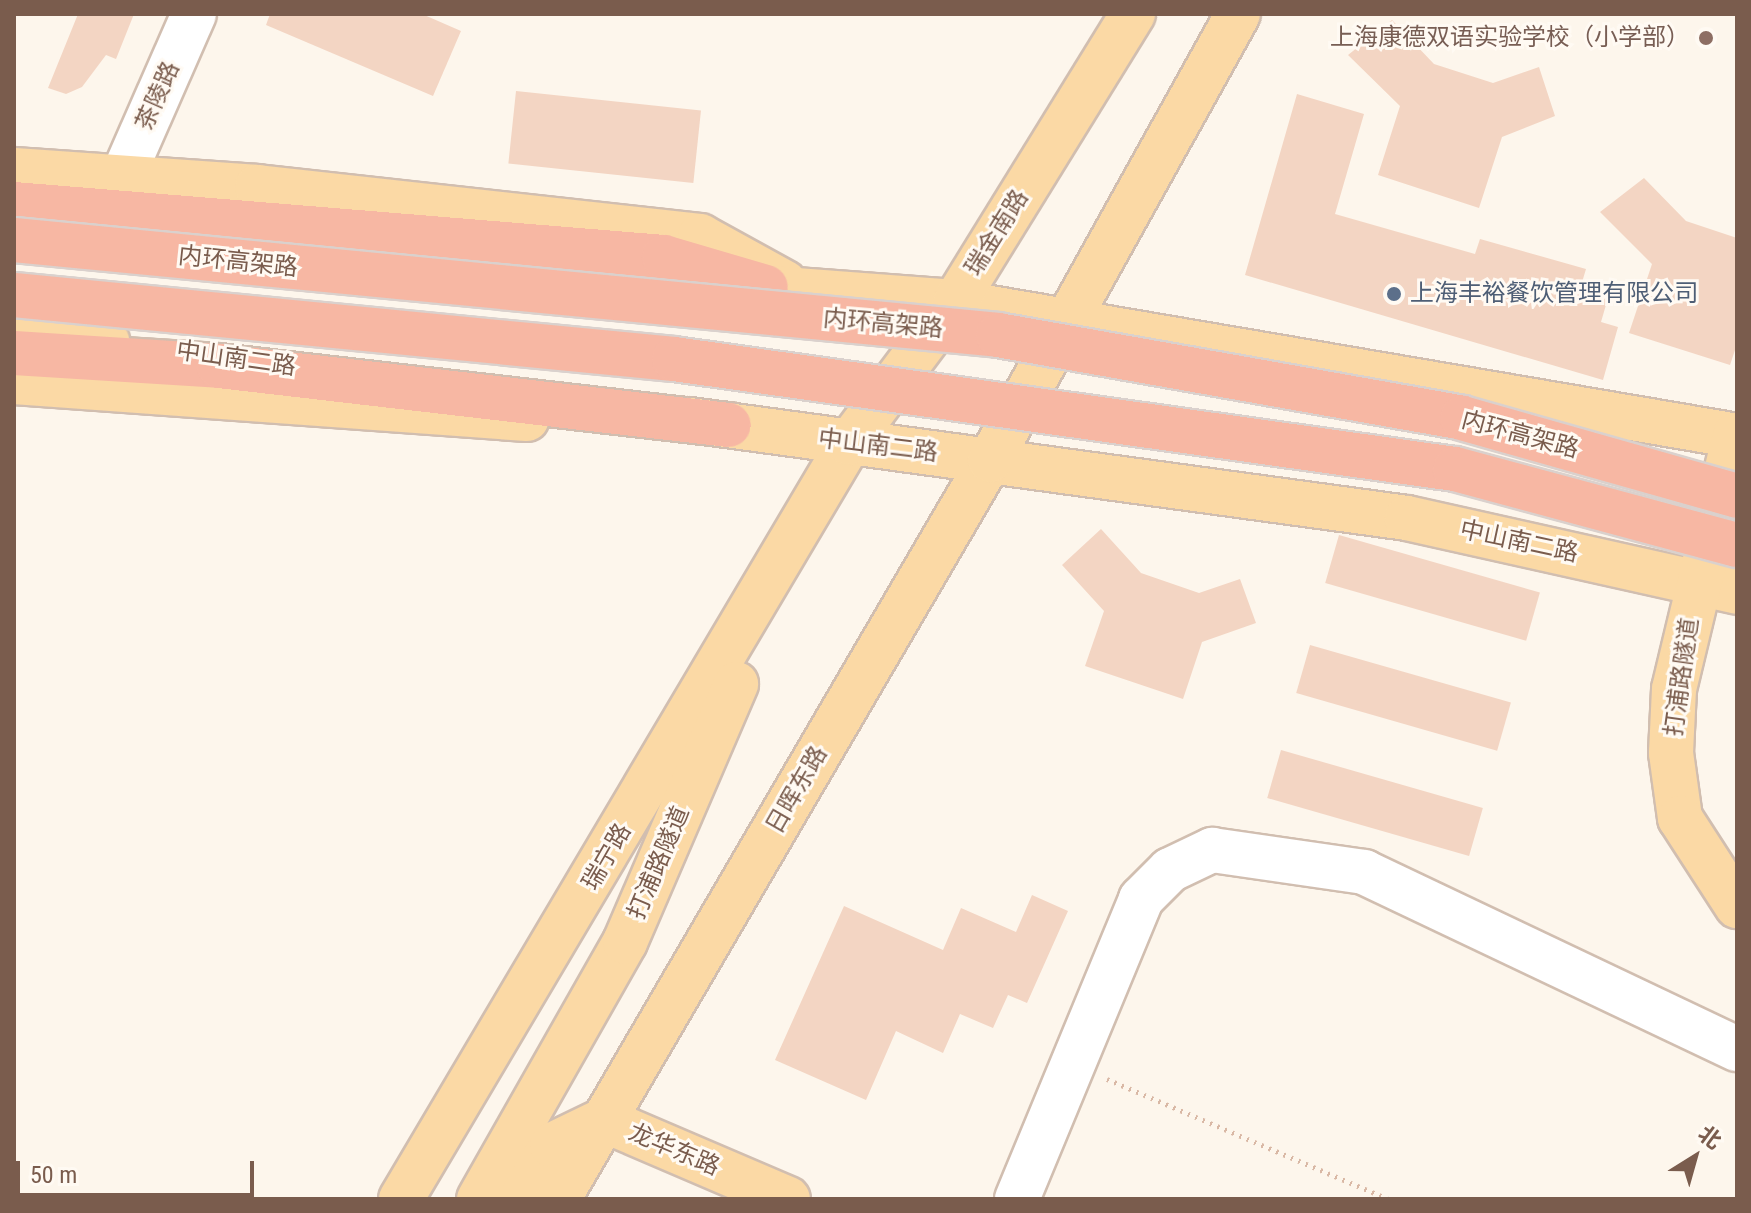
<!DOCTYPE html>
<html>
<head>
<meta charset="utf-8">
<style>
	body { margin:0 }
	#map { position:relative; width:1751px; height:1213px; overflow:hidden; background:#fdf6ec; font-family:"Roboto Condensed","Noto Sans SC",sans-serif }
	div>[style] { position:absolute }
	.building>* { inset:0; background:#f3d5c3; transform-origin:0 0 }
	.path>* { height:5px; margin-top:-2.5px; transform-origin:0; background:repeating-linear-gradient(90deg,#d9b8a5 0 2px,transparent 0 8px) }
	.roads { filter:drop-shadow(2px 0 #d1beb0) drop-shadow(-2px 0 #d1beb0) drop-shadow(0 2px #d1beb0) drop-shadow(0 -2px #d1beb0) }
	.minor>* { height:44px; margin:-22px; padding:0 22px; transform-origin:22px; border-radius:22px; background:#fff }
	.major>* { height:44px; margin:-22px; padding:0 22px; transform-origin:22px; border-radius:22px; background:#fbd9a5 }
	.highway>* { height:44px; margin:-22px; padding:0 22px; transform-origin:22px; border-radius:22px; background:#f7b7a3 }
	.bridges { filter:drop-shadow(2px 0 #dad1cd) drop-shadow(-2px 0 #dad1cd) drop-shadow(0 2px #dad1cd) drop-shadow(0 -2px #dad1cd) }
	.highway-bridge>* { height:44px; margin:-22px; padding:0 22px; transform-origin:22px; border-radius:22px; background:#f7b7a3 }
	.dots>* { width:22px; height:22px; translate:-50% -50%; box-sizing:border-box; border:4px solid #fffaf3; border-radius:50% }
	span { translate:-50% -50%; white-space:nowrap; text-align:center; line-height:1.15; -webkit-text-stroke:6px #fffaf3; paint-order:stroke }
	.education-label { font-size:24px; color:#785e54 }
	.right { translate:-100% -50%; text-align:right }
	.street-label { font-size:24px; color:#7a5c4d }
	.service-label { font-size:24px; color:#4e5e75 }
	.left { translate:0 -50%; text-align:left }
	.frame { position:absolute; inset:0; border:16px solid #7a5c4d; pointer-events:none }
	.north { position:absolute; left:1655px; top:1117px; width:80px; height:80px; -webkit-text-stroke:6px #fffaf3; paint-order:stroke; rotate:37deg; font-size:22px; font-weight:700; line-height:32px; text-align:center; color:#7a5c4d }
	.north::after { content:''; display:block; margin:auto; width:28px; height:36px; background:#7a5c4d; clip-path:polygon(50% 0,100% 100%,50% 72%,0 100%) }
	.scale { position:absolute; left:16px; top:1161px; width:238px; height:36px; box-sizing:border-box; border:4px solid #7a5c4d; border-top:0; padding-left:10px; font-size:24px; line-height:28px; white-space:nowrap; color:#7a5c4d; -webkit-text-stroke:6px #fffaf3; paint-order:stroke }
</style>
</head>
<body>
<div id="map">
	<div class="building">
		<div style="clip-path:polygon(78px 14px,134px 14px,116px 59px,106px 55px,82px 87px,66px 94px,48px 88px)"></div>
		<div style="clip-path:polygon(270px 14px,422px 14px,461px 31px,433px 96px,266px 25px)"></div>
		<div style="clip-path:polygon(1392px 20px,1434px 64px,1493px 83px,1539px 67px,1555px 116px,1502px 137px,1479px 208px,1378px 175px,1400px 106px,1348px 55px)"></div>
		<div style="left:516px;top:91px;width:186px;height:73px;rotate:6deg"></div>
		<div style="clip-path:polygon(1297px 94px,1364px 114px,1335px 214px,1475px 254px,1480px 239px,1586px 269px,1580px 289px,1608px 298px,1601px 322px,1618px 327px,1603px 380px,1245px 275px)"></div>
		<div style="clip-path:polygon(1644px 178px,1686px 221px,1737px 238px,1737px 344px,1730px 365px,1629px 333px,1652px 264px,1600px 212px)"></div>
		<div style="clip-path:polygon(1101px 529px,1141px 573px,1199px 593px,1240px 579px,1256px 623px,1202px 642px,1183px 699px,1085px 666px,1104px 611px,1062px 565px)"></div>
		<div style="left:1339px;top:535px;width:209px;height:50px;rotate:16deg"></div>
		<div style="left:1310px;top:645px;width:209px;height:50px;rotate:16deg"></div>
		<div style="left:1281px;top:750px;width:210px;height:50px;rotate:16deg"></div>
		<div style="clip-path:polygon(1032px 895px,1068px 911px,1027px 1003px,1008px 995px,993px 1028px,960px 1014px,943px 1053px,896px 1031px,866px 1100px,775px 1060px,844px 906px,943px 950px,961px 908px,1016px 932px)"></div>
	</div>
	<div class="path">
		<div style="left:1107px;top:1079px;width:306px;rotate:23.1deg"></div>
	</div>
	<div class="roads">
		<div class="minor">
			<div style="left:122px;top:178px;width:179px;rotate:-66.3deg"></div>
			<div style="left:1017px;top:1199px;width:325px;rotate:-67.5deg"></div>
			<div style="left:1141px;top:899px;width:41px;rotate:-45deg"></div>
			<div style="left:1170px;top:870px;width:47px;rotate:-25.5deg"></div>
			<div style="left:1212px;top:850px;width:154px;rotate:8.2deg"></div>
			<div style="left:1364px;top:872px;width:413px;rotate:25.4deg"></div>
		</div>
		<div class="major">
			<div style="left:14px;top:170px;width:244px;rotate:4deg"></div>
			<div style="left:257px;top:187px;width:446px;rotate:6.3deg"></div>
			<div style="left:700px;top:236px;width:97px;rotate:28.9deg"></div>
			<div style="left:544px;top:271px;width:412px;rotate:4.3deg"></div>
			<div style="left:955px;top:302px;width:793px;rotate:9.72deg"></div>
			<div style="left:14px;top:329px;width:94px;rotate:7.4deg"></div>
			<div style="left:14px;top:382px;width:514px;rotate:4.13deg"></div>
			<div style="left:690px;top:420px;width:724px;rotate:7.78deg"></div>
			<div style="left:1407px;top:518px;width:338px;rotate:12.6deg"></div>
			<div style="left:1735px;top:435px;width:261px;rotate:103.5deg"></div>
			<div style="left:1674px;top:689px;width:64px;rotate:92.7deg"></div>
			<div style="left:1671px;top:753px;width:66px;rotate:82.1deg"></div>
			<div style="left:1680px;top:818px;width:105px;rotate:57.1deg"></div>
			<div style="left:604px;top:1120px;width:200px;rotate:23.2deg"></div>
			<div style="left:401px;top:1199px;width:879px;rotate:-59.35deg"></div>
			<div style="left:849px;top:443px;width:176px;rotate:-53.1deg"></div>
			<div style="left:955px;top:302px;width:339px;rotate:-58.3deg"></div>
			<div style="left:479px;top:1199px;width:296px;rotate:-60.4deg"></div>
			<div style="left:625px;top:942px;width:281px;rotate:-66.7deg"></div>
			<div style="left:521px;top:1199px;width:62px;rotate:-60.1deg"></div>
			<div style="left:552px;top:1145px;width:58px;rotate:-25.7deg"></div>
			<div style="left:558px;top:1199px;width:856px;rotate:-59.69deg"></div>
			<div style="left:990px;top:460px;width:510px;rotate:-60.92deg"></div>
		</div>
		<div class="highway">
			<div style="left:14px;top:204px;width:652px;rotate:4.66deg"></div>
			<div style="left:664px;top:257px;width:106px;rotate:16.4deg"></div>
			<div style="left:14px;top:353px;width:205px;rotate:3.6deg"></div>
			<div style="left:219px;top:366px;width:513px;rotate:6.6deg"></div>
		</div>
	</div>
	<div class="bridges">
		<div class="highway-bridge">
			<div style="left:14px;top:240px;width:989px;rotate:5.51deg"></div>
			<div style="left:998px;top:335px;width:471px;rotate:10.1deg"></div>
			<div style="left:1462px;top:418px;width:286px;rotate:15.8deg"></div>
			<div style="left:14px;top:295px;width:663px;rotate:5.54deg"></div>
			<div style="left:674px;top:359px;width:789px;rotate:8.02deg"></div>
			<div style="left:1455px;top:469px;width:292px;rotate:15.1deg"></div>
		</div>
	</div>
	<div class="dots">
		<div style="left:1706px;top:38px;background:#8d6e63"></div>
		<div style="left:1394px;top:294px;background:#5c6f8a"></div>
	</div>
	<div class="education-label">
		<span class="right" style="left:1690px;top:38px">上海康德双语实验学校（小学部）</span>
	</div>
	<div class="street-label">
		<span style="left:158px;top:96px;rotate:-66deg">茶陵路</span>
		<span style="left:997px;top:233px;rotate:-58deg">瑞金南路</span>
		<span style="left:238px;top:262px;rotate:6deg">内环高架路</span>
		<span style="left:883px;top:324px;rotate:5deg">内环高架路</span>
		<span style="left:236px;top:359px;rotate:8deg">中山南二路</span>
		<span style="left:1520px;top:435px;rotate:15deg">内环高架路</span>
		<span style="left:878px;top:446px;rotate:7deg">中山南二路</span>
		<span style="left:1519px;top:542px;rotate:12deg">中山南二路</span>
		<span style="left:1682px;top:677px;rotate:-82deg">打浦路隧道</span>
		<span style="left:797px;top:790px;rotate:-60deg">日晖东路</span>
		<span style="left:607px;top:857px;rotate:-60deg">瑞宁路</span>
		<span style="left:659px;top:863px;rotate:-67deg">打浦路隧道</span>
		<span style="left:674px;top:1150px;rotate:23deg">龙华东路</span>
	</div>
	<div class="service-label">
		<span class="left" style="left:1410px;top:294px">上海丰裕餐饮管理有限公司</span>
	</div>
	<div class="frame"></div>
	<div class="north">北</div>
	<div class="scale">50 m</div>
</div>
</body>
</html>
